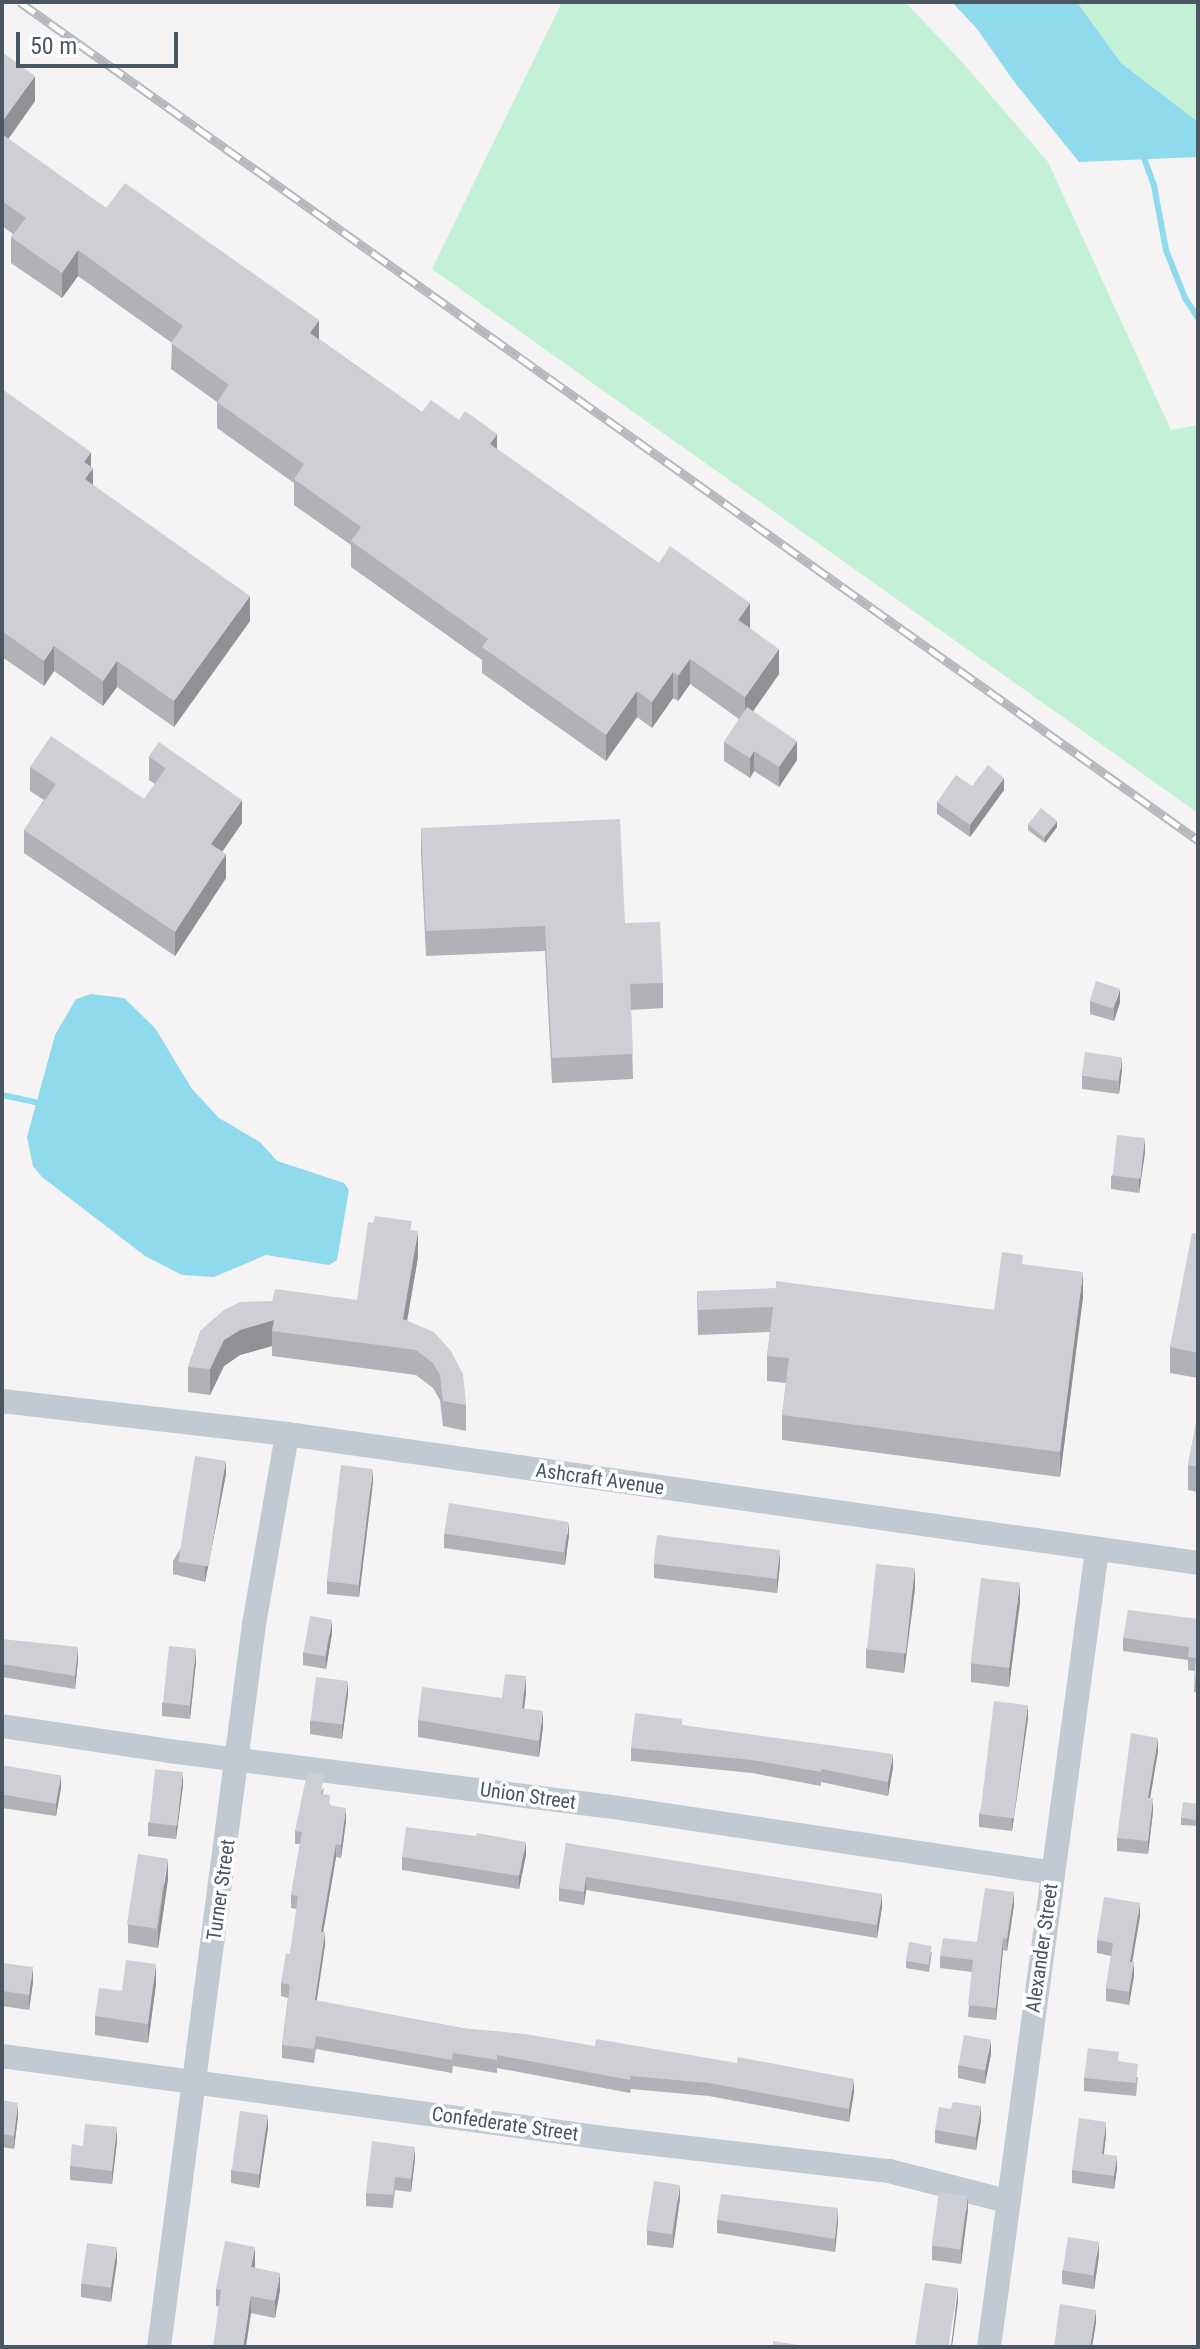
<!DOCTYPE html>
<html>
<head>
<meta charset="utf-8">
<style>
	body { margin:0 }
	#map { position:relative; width:1200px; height:2349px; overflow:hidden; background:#f5f3f3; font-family:"Roboto Condensed",sans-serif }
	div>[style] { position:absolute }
	.green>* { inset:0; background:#c3f1d5 }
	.water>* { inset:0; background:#90daee }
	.stream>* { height:6px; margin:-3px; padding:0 3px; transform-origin:3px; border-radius:3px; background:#90daee }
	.minor>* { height:24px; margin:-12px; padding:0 12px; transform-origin:12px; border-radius:12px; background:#c1cad2 }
	.rail>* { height:9px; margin-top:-4.5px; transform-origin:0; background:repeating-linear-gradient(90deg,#fff 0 18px,#b5b8bd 0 36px); box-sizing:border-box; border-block:2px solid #b5b8bd }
	.wall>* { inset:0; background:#b0b2b7 }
	.shaded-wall>* { inset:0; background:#909195 }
	.building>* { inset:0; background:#cdcfd5; transform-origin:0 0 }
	span { translate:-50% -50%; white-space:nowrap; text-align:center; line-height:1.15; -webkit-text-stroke:7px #fff; paint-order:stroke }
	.street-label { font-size:20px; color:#4a5661 }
	.frame { position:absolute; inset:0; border:4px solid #4a5661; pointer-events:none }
	.scale { position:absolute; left:16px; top:32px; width:162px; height:36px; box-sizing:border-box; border:4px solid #4a5661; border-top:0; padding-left:10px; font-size:24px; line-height:28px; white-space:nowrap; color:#4a5661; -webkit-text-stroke:6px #fff; paint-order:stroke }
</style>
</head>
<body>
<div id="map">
	<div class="green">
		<div style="clip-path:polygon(562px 2px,905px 2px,963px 63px,1048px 162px,1171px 430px,1198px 425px,1198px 813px,432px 269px)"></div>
		<div style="clip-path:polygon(1077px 2px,1198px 2px,1198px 122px,1121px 63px)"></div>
	</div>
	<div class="water">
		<div style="clip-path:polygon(952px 2px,1077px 2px,1121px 63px,1198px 122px,1198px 157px,1079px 162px,1012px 79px,978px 30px)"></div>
		<div style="clip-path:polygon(91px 994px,124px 998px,155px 1028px,192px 1089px,219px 1118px,260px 1142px,277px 1161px,344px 1183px,349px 1190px,337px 1260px,329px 1265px,266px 1255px,214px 1277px,182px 1275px,145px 1256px,42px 1177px,33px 1166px,27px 1137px,55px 1035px,76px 999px)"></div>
	</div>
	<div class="stream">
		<div style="left:1146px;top:151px;width:7px;rotate:106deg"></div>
		<div style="left:1144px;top:158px;width:30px;rotate:70deg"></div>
		<div style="left:1154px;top:186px;width:65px;rotate:79.4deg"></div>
		<div style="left:1166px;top:250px;width:52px;rotate:68.4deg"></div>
		<div style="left:1185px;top:298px;width:24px;rotate:57deg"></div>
		<div style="left:2px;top:1095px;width:40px;rotate:12deg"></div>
	</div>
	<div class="minor">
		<div style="left:2px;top:1401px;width:287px;rotate:6.6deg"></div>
		<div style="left:287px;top:1434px;width:920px;rotate:8.06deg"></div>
		<div style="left:2px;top:1726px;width:169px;rotate:8.5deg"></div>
		<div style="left:169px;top:1751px;width:440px;rotate:7.2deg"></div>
		<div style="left:606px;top:1806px;width:451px;rotate:8.5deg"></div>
		<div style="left:2px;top:2056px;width:616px;rotate:7.75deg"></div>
		<div style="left:612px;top:2139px;width:279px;rotate:6.6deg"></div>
		<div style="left:889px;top:2171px;width:122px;rotate:14.3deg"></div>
		<div style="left:159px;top:2347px;width:729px;rotate:-82.51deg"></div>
		<div style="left:254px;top:1624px;width:193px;rotate:-80.1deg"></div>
		<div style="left:989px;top:2347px;width:804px;rotate:-82.28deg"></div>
	</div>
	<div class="rail">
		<div style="left:20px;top:2px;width:1446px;rotate:35.43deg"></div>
	</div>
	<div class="wall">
		<div style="clip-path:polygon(2px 52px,35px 101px,8px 139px,106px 208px,319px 339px,422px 412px,497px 449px,750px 628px,779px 674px,753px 711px,797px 760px,779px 787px,754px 771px,750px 778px,724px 761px,724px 742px,739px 719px,690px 684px,678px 701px,673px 698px,652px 728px,637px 717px,606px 761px,482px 673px,482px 660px,351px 567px,351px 545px,294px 505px,294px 483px,217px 428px,217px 402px,171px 369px,172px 343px,78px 276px,62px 298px,11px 263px,11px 237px,13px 234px,2px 226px)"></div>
		<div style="clip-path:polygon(2px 389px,91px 466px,93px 485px,250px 621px,174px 727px,117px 687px,103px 706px,54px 671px,44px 686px,2px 657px)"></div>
		<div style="clip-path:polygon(149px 756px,242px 823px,222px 852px,226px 878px,175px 956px,24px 853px,24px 830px,44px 800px,30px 791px,30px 767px,144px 799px,155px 784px,149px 780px)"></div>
		<div style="clip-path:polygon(972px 786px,1004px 790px,970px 837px,937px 814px,937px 802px)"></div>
		<div style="clip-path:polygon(1028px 824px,1057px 827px,1045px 843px,1028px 830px)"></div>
		<div style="clip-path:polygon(421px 828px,625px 923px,663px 983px,663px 1008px,631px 1010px,633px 1079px,552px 1083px,545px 951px,426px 956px,421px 853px)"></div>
		<div style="clip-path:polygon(1090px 1001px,1120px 1002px,1114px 1021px,1090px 1014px)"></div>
		<div style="clip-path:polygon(1122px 1070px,1119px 1094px,1082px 1089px,1082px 1076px)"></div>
		<div style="clip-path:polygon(1145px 1152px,1139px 1193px,1111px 1189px,1111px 1176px)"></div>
		<div style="clip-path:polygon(412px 1230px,418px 1257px,407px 1321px,466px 1405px,466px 1431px,443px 1426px,440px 1400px,433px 1388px,416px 1375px,272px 1356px,272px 1346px,240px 1355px,224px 1366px,210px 1395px,188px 1392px,188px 1367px,201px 1330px,357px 1300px)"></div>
		<div style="clip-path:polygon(1198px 1234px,1198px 1378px,1170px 1373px,1170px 1347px)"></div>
		<div style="clip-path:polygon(1023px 1264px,1083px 1297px,1060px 1477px,782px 1440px,782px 1415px,786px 1383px,767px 1381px,767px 1356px,770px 1332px,698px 1335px,697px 1291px,994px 1310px)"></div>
		<div style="clip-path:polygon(1198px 1414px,1198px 1492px,1188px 1490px,1188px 1465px)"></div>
		<div style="clip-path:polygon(226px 1474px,205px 1582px,173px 1574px,173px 1561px)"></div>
		<div style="clip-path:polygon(373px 1482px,359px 1597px,327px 1594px,327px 1581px)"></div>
		<div style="clip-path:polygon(444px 1534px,569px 1535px,565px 1565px,444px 1548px)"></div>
		<div style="clip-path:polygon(780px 1563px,777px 1593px,654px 1578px,654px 1564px)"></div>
		<div style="clip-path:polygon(915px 1588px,904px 1673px,866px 1668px,866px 1649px)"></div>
		<div style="clip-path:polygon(1020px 1602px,1009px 1687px,971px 1682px,971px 1663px)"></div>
		<div style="clip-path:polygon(1198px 1619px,1198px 1693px,1194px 1692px,1195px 1671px,1188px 1670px,1188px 1660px,1123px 1651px,1123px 1638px)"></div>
		<div style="clip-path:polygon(332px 1633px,326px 1669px,303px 1665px,303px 1652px)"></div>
		<div style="clip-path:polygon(2px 1639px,78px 1661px,75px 1689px,2px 1677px)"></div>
		<div style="clip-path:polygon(196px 1662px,190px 1719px,162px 1716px,162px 1703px)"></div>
		<div style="clip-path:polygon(526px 1693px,524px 1708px,543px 1727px,539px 1757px,418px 1737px,418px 1720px,502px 1698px)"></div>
		<div style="clip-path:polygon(348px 1694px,342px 1739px,310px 1734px,310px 1721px)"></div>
		<div style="clip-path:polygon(1028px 1718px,1012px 1831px,979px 1827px,979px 1814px)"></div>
		<div style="clip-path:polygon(682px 1725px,893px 1767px,888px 1796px,821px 1782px,821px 1786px,752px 1773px,631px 1761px,631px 1748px)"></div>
		<div style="clip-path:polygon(1158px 1751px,1150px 1798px,1153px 1811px,1148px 1854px,1117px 1851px,1117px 1838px)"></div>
		<div style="clip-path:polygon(2px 1765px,61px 1788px,56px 1816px,2px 1808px)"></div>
		<div style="clip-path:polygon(183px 1785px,176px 1839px,148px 1836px,148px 1823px)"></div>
		<div style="clip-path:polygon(324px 1787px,323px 1794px,330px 1805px,346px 1821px,341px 1858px,336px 1857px,323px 1932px,325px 1945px,316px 2001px,462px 2028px,854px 2092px,849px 2122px,709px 2096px,631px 2089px,630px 2093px,497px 2068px,497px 2073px,453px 2066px,452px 2073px,316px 2049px,314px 2063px,282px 2058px,282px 2045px,288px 1998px,281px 1996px,281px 1983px,290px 1954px,297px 1909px,291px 1908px,291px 1895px,300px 1844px,295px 1844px,295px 1831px)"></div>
		<div style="clip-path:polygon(1198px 1804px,1198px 1826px,1181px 1825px,1181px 1818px)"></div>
		<div style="clip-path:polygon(566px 1843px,882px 1907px,877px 1938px,586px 1890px,584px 1905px,559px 1901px,559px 1888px)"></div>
		<div style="clip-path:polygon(526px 1855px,519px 1889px,402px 1870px,402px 1857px)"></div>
		<div style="clip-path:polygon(168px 1879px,158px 1948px,128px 1943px,128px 1924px)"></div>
		<div style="clip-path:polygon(1014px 1905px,1007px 1951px,1003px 1950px,996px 2020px,968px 2017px,972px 1972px,940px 1968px,940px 1956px,977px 1942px)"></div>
		<div style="clip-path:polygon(1140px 1916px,1132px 1962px,1134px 1975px,1129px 2005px,1106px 2001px,1106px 1988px,1111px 1956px,1097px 1953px,1097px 1940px)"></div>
		<div style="clip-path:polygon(932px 1952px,929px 1972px,906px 1968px,906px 1961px)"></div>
		<div style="clip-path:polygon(2px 1963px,33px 1982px,29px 2010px,2px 2006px)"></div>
		<div style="clip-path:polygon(156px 1984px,148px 2043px,95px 2035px,95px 2016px,122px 1991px)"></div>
		<div style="clip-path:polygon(991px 2054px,985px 2084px,958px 2078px,958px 2065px)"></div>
		<div style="clip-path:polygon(1138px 2077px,1136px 2096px,1084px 2091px,1084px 2078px)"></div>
		<div style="clip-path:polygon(2px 2100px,18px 2116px,14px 2149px,2px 2147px)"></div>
		<div style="clip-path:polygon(981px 2120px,976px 2150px,935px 2143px,935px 2130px)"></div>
		<div style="clip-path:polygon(268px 2128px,259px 2188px,231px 2183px,231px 2170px)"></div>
		<div style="clip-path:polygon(1106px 2135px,1104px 2154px,1117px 2169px,1114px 2189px,1072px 2183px,1072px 2170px)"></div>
		<div style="clip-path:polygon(117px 2141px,112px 2184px,70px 2180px,70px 2166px,83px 2146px)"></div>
		<div style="clip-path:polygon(415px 2159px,411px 2192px,395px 2190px,393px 2208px,366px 2206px,366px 2193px)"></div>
		<div style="clip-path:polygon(680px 2198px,673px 2248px,647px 2245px,647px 2231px)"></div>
		<div style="clip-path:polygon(968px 2209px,961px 2264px,932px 2260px,932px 2246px)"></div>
		<div style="clip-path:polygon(717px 2220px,838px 2222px,835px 2252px,717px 2233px)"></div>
		<div style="clip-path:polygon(1099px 2255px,1094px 2289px,1062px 2284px,1062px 2270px)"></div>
		<div style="clip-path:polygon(117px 2261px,111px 2302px,81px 2297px,81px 2284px)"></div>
		<div style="clip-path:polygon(255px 2264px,255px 2268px,280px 2290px,275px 2318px,216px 2306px,216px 2289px)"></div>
	</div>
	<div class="shaded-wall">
		<div style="clip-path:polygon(35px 76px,35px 101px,2px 148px,2px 122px)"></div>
		<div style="clip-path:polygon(78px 250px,78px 276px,62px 298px,62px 273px)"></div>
		<div style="clip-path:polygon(319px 320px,319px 346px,310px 333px)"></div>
		<div style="clip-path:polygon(497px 434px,497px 459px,490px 444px)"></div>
		<div style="clip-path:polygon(91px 452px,91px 472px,93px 468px,93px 494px,85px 505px,84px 462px)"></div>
		<div style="clip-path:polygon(250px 596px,250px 621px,174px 727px,174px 701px)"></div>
		<div style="clip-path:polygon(750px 603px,750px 628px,738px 620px)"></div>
		<div style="clip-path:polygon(54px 646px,54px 671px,44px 686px,44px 661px)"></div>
		<div style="clip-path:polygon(779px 649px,779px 674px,745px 723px,745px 697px)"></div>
		<div style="clip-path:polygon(690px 659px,690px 684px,678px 701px,678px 676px)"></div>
		<div style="clip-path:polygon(117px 661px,117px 687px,103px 706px,103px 681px)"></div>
		<div style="clip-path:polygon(673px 672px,673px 698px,652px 728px,652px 702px)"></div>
		<div style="clip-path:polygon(637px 691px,637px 717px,606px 761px,606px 735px)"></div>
		<div style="clip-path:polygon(797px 741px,797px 760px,779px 787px,779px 767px)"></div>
		<div style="clip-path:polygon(754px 751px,754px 771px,750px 778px,750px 758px)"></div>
		<div style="clip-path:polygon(1004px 778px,1004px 790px,970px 837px,970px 825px)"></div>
		<div style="clip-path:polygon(242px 800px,242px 823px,211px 868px,211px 844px)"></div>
		<div style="clip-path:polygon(1057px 821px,1057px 827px,1045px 843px,1045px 837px)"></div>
		<div style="clip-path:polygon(226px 854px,226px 878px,175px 956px,175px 932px)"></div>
		<div style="clip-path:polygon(1120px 989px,1120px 1002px,1114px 1021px,1114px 1008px)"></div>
		<div style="clip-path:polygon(1122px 1057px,1122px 1070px,1119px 1094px,1119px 1081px)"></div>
		<div style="clip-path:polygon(1145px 1138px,1145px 1152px,1139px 1193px,1139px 1180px)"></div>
		<div style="clip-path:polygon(418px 1231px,418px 1257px,403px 1344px,403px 1319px)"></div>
		<div style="clip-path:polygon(1083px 1272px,1083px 1297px,1060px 1477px,1060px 1452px)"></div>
		<div style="clip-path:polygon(274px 1320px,272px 1331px,272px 1346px,240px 1355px,224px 1366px,210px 1395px,210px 1369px,224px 1340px,240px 1330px)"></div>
		<div style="clip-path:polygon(226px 1461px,226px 1474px,205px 1582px,205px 1569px)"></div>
		<div style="clip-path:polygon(373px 1469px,373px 1482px,359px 1597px,359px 1584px)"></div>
		<div style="clip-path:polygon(569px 1522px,569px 1535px,565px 1565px,565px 1552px)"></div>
		<div style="clip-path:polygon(780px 1550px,780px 1563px,777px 1593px,777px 1580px)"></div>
		<div style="clip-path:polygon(915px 1568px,915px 1588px,904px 1673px,904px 1654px)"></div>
		<div style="clip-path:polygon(1020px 1583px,1020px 1602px,1009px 1687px,1009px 1668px)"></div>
		<div style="clip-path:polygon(332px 1620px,332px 1633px,326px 1669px,326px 1656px)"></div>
		<div style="clip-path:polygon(78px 1647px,78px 1661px,75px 1689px,75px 1676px)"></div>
		<div style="clip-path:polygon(196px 1649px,196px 1662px,190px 1719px,190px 1706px)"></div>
		<div style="clip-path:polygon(526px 1676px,526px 1693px,522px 1725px,522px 1708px)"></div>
		<div style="clip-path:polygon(348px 1681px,348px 1694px,342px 1739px,342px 1726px)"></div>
		<div style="clip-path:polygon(1028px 1705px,1028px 1718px,1012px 1831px,1012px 1818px)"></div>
		<div style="clip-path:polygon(543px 1711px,543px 1727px,539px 1757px,539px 1741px)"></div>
		<div style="clip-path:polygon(1158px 1738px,1158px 1751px,1148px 1811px,1148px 1798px)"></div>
		<div style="clip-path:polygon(893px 1754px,893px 1767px,888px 1796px,888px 1782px)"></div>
		<div style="clip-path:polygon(183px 1772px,183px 1785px,176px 1839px,176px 1826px)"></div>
		<div style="clip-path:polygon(61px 1775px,61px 1788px,56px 1816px,56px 1803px)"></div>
		<div style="clip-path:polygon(1153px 1798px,1153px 1811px,1148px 1854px,1148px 1841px)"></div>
		<div style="clip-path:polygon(346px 1808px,346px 1821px,341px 1858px,341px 1845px)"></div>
		<div style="clip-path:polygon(526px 1842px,526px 1855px,519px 1889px,519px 1876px)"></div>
		<div style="clip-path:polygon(336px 1844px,336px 1857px,321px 1945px,321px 1932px)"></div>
		<div style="clip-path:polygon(168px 1859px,168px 1879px,158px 1948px,158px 1929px)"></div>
		<div style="clip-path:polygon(586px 1877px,586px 1890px,584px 1905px,584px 1892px)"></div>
		<div style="clip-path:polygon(1014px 1892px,1014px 1905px,1007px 1951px,1007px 1939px)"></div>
		<div style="clip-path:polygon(882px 1894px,882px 1907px,877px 1938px,877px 1925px)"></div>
		<div style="clip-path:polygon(1140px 1903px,1140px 1916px,1130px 1975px,1130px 1962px)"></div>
		<div style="clip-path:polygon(325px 1932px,325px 1945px,315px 2013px,315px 2000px)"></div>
		<div style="clip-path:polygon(1003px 1938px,1003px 1950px,996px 2020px,996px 2008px)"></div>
		<div style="clip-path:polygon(1134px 1962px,1134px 1975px,1129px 2005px,1129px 1992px)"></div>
		<div style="clip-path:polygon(156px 1964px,156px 1984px,148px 2043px,148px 2024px)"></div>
		<div style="clip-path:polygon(33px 1967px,33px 1982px,29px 2010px,29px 1995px)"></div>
		<div style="clip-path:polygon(991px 2040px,991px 2054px,985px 2084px,985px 2071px)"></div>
		<div style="clip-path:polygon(854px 2079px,854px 2092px,849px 2122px,849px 2109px)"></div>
		<div style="clip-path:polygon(18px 2103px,18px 2116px,14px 2149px,14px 2136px)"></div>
		<div style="clip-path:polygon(981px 2106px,981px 2120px,976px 2150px,976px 2137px)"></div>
		<div style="clip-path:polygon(268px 2115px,268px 2128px,259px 2188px,259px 2175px)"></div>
		<div style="clip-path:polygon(1106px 2122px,1106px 2135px,1102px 2167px,1102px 2154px)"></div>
		<div style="clip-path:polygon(117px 2127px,117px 2141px,112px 2184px,112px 2171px)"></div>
		<div style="clip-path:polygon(415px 2147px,415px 2159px,411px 2192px,411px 2179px)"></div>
		<div style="clip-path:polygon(1117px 2156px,1117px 2169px,1114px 2189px,1114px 2176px)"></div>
		<div style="clip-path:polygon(680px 2185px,680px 2198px,673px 2248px,673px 2235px)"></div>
		<div style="clip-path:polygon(968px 2196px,968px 2209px,961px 2264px,961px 2250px)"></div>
		<div style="clip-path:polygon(838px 2208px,838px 2222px,835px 2252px,835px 2239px)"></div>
		<div style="clip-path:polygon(1099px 2242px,1099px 2255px,1094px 2289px,1094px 2275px)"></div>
		<div style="clip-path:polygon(117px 2247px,117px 2261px,111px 2302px,111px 2288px)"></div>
		<div style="clip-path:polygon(255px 2247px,255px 2264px,251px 2284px,251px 2267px)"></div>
		<div style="clip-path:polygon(280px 2273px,280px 2290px,275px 2318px,275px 2301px)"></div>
		<div style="clip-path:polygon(958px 2288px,958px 2302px,952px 2347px,951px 2347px)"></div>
		<div style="clip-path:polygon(251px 2296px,251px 2313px,246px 2347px,243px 2347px)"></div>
		<div style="clip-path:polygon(1096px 2310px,1096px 2323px,1092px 2347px,1090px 2347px)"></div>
	</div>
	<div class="building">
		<div style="clip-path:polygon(2px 52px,35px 76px,2px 122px)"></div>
		<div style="clip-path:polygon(2px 134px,106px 208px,125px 183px,319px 320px,310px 333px,422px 412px,431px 400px,459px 420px,465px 411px,497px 434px,490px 444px,659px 563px,670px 546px,750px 603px,738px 620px,779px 649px,745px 697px,690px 659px,678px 676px,673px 672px,652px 702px,637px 691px,606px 735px,482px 647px,488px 639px,351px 541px,361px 527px,294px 479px,304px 464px,217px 402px,229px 385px,171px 343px,183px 326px,78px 250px,62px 273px,11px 237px,26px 218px,2px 201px)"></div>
		<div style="clip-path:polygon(2px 389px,91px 452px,84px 462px,93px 468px,85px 479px,250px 596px,174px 701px,117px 661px,103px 681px,54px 646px,44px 661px,2px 631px)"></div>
		<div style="clip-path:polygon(747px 707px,797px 741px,779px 767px,754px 751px,750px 758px,724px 742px)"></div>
		<div style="clip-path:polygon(51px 736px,144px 799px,166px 768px,149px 756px,159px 742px,242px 800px,211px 844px,226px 854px,175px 932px,24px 830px,56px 784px,30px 767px)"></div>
		<div style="clip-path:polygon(988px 765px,1004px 778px,970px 825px,937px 802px,956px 775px,972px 786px)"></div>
		<div style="left:1041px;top:808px;width:21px;height:21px;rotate:39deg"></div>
		<div style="clip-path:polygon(620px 819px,625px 923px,660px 922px,663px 983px,630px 984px,633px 1054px,552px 1058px,545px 926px,426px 931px,421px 828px)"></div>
		<div style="left:1096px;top:981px;width:25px;height:21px;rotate:18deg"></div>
		<div style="left:1085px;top:1052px;width:37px;height:24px;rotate:8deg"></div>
		<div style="left:1117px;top:1135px;width:28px;height:41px;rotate:6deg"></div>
		<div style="clip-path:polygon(375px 1216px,412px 1221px,410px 1230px,418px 1231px,403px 1319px,434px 1332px,451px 1351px,463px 1374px,466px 1405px,443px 1401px,440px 1375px,433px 1363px,416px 1350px,272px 1331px,274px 1320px,240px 1330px,224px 1340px,210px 1369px,188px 1367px,201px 1330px,224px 1310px,240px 1302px,272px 1301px,275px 1289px,357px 1300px,368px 1222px,373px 1223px)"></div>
		<div style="clip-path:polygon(1192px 1233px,1198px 1234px,1198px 1353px,1170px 1347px)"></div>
		<div style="clip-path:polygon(1002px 1252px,1023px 1255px,1022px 1264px,1083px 1272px,1060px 1452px,782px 1415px,789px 1358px,767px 1356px,773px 1307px,698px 1310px,697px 1291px,776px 1288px,776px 1281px,994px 1310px)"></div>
		<div style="clip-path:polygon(1198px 1413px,1198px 1467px,1188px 1465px)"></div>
		<div style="left:195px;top:1456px;width:31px;height:107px;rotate:9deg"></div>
		<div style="left:341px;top:1465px;width:32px;height:117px;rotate:7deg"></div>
		<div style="left:449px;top:1503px;width:121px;height:31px;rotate:9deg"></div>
		<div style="left:657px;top:1535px;width:124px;height:29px;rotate:7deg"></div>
		<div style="left:876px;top:1564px;width:39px;height:86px;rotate:6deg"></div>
		<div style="left:981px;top:1578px;width:39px;height:86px;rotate:7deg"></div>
		<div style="clip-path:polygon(1128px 1610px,1198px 1619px,1198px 1680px,1194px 1679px,1196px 1658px,1188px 1657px,1189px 1647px,1123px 1638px)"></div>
		<div style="left:310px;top:1616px;width:22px;height:37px;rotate:10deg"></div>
		<div style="clip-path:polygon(2px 1639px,78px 1647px,75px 1676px,2px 1664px)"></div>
		<div style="left:169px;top:1646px;width:27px;height:57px;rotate:6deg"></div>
		<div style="clip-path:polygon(505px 1674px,526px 1676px,522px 1708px,543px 1711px,539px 1741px,418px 1720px,422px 1687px,502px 1698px)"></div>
		<div style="left:316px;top:1677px;width:32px;height:44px;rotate:7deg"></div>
		<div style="left:994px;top:1701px;width:34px;height:114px;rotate:7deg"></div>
		<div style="clip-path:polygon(635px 1713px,682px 1719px,682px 1725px,893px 1754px,888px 1782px,821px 1769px,821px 1772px,752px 1760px,631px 1748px)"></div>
		<div style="clip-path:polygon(1131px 1733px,1158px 1738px,1148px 1798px,1153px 1798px,1148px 1841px,1117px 1838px)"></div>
		<div style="left:2px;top:1765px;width:60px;height:29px;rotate:10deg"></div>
		<div style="left:155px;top:1769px;width:28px;height:54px;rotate:6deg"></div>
		<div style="clip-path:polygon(307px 1773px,324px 1774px,321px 1794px,330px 1795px,329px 1805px,346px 1808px,341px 1845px,336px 1844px,321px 1932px,325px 1932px,315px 2000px,462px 2028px,525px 2034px,595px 2046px,596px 2039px,737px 2063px,738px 2057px,854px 2079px,849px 2109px,709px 2083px,631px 2076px,630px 2080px,497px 2055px,497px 2060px,453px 2053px,452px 2060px,316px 2036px,314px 2049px,282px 2045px,290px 1985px,281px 1983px,286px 1953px,290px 1954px,298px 1896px,291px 1895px,302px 1832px,295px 1831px)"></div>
		<div style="left:1183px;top:1802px;width:15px;height:16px;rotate:8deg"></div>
		<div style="clip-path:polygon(406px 1827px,476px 1836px,477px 1833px,526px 1842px,519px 1876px,402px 1857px)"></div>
		<div style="clip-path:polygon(566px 1843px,882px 1894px,877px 1925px,586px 1877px,584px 1892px,559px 1888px)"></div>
		<div style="left:138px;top:1854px;width:30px;height:71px;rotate:9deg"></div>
		<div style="clip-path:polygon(985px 1888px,1014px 1892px,1007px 1939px,1003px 1938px,996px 2008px,968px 2005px,973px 1960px,940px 1956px,943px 1938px,977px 1942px)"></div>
		<div style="clip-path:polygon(1104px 1897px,1140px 1903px,1130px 1962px,1134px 1962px,1129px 1992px,1106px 1988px,1113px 1943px,1097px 1940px)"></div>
		<div style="left:909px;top:1942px;width:23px;height:19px;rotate:10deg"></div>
		<div style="clip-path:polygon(126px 1960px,156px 1964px,148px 2024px,95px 2016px,99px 1988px,122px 1991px)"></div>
		<div style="clip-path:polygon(2px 1963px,33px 1967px,29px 1995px,2px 1991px)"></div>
		<div style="left:964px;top:2035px;width:27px;height:31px;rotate:10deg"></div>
		<div style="clip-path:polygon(1088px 2048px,1119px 2052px,1118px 2061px,1138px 2064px,1136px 2083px,1084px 2078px)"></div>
		<div style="clip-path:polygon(2px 2100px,18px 2103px,14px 2136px,2px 2134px)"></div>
		<div style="clip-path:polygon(953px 2102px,981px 2106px,976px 2137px,935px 2130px,939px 2107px,951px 2109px)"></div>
		<div style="left:240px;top:2111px;width:28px;height:60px;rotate:8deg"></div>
		<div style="clip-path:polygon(1079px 2118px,1106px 2122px,1102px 2154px,1117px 2156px,1114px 2176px,1072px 2170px)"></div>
		<div style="clip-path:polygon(85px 2124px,117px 2127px,112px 2171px,70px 2166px,72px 2144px,83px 2146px)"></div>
		<div style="clip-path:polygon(372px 2141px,415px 2147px,411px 2179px,395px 2177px,393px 2195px,366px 2193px)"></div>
		<div style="left:654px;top:2181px;width:26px;height:50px;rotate:9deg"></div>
		<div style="left:939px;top:2192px;width:29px;height:54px;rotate:8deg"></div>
		<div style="clip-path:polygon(721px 2194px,838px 2208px,835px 2239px,717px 2220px)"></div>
		<div style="left:1068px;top:2237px;width:31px;height:34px;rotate:9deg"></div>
		<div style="clip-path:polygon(225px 2241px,255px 2247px,251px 2267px,280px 2273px,275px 2301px,251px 2296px,243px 2347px,213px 2347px,221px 2290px,216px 2289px)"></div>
		<div style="left:87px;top:2243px;width:30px;height:41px;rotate:8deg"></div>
		<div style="left:925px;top:2283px;width:33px;height:65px;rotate:9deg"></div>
		<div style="clip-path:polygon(1060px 2304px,1096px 2310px,1090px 2347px,1054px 2347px)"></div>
		<div style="clip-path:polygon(773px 2341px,804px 2346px,804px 2347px,773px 2347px)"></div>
	</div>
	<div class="street-label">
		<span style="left:600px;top:1479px;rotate:8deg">Ashcraft Avenue</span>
		<span style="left:528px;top:1796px;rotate:8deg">Union Street</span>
		<span style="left:221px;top:1890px;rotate:-82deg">Turner Street</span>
		<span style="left:1042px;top:1948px;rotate:-82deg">Alexander Street</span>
		<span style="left:505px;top:2124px;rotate:8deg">Confederate Street</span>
	</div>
	<div class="frame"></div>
	<div class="scale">50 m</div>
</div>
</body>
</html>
